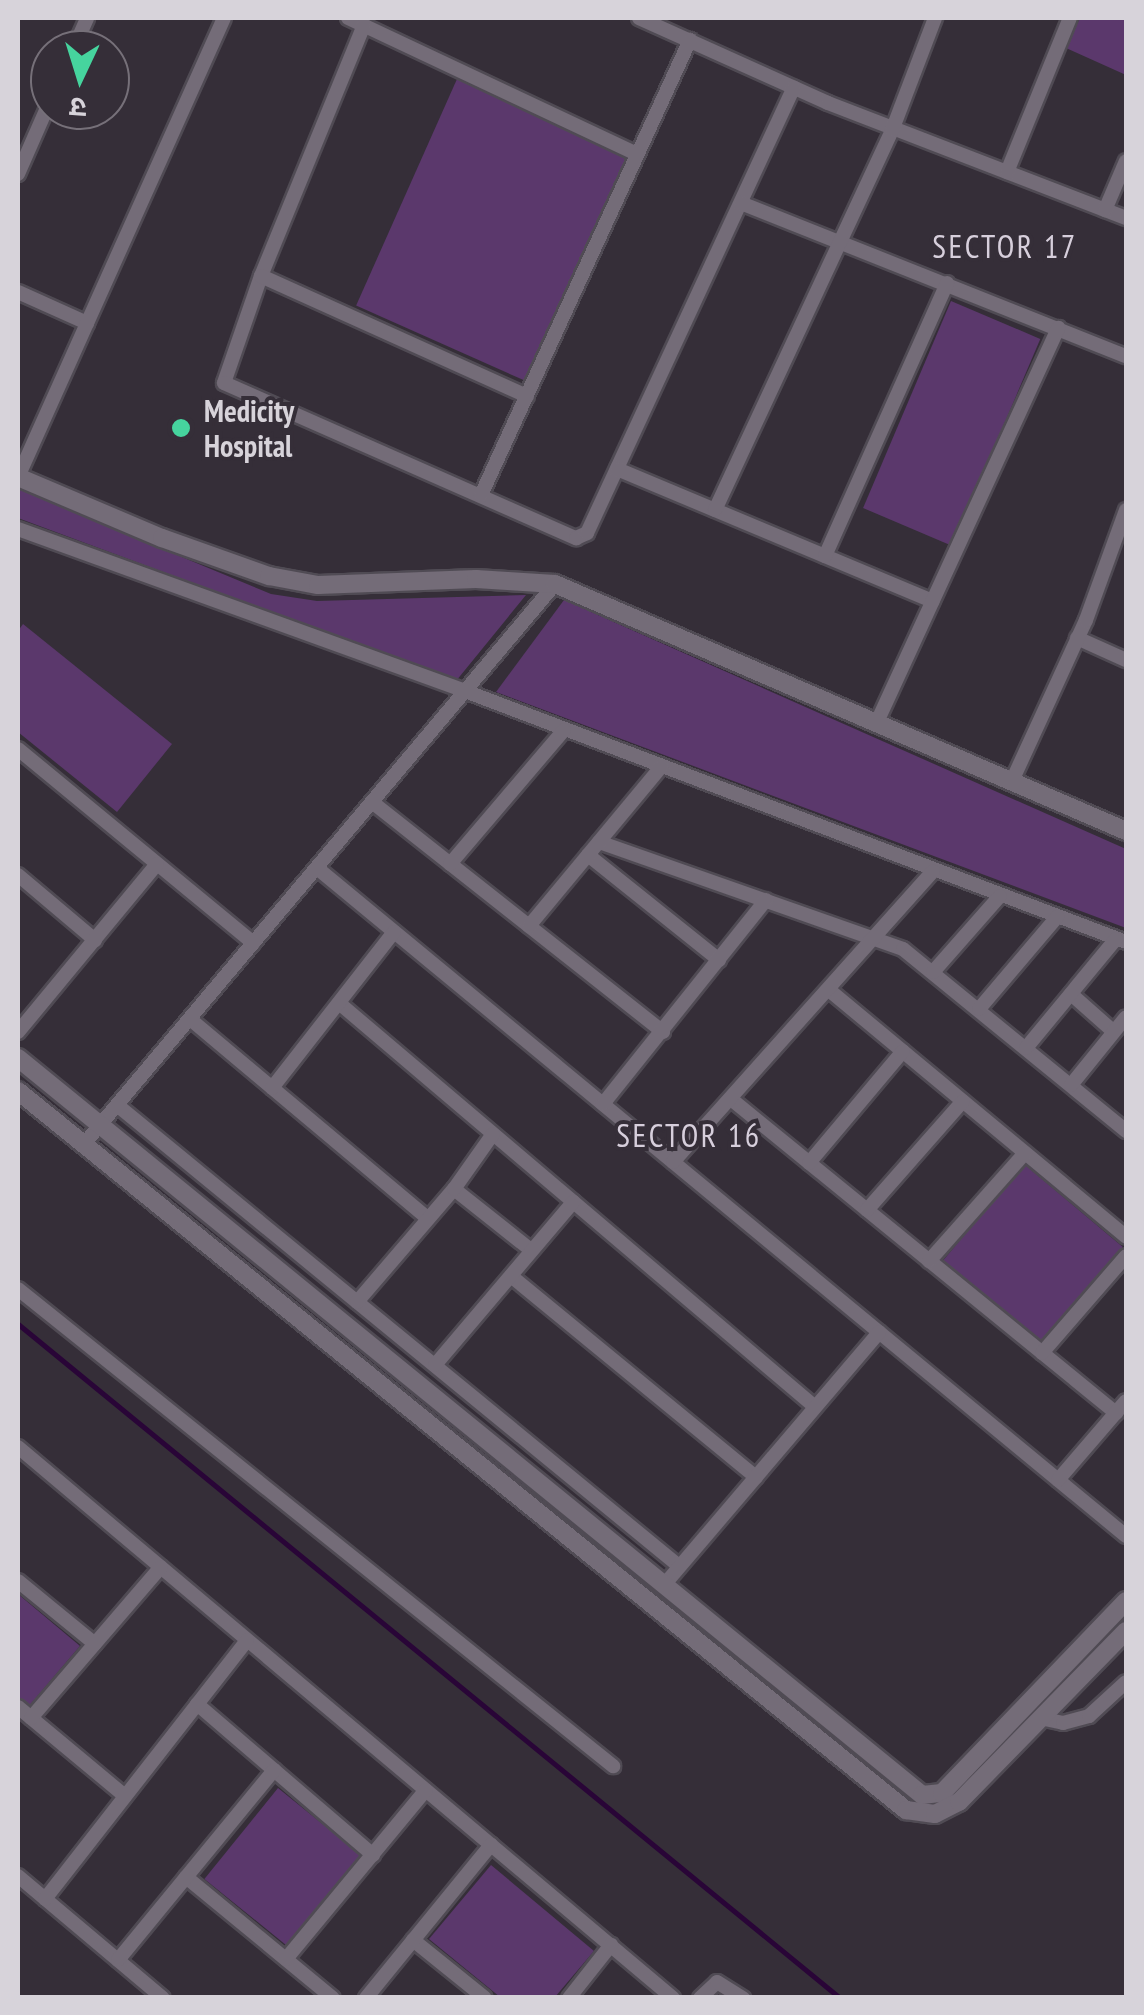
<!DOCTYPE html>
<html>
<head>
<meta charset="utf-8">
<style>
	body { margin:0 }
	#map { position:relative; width:1144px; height:2015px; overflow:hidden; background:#352e38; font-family:"PT Sans Narrow","Noto Sans Devanagari",sans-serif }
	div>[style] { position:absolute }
	.green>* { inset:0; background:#5b386c; transform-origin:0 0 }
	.stream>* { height:5px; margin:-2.5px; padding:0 2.5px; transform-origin:2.5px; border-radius:2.5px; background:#290537 }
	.roads { filter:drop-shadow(2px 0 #504b54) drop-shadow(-2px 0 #504b54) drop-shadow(0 2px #504b54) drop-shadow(0 -2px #504b54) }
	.street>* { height:14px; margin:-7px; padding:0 7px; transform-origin:7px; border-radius:7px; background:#746c78 }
	.secondary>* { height:18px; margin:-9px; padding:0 9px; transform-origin:9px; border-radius:9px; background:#746c78 }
	.dots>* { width:28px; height:28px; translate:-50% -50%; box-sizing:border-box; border:5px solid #352e38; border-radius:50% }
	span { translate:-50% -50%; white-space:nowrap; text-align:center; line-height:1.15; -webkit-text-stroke:8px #352e38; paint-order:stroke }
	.poi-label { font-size:30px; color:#d7d3da; font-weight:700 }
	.left { translate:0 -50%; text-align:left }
	.neighbourhood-label { font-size:32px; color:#d7cfdc; letter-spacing:2.5px }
	.frame { position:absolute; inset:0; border:20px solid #d7d3da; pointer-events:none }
	.north { position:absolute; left:30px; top:30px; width:100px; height:100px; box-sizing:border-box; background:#352e38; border:2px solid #767079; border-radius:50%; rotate:184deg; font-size:28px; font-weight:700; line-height:40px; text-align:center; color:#d7d3da }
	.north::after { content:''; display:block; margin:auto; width:35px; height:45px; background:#46d49e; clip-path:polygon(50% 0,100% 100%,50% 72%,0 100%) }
</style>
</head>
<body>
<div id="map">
	<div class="green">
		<div style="clip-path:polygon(1080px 18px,1126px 18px,1126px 75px,1066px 48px)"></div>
		<div style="left:457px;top:79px;width:187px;height:248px;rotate:24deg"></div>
		<div style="left:951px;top:301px;width:97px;height:225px;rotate:23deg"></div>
		<div style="clip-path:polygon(18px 489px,271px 594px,317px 601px,526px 595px,456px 681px,18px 518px)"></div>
		<div style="clip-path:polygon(564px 600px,1126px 849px,1126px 928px,496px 692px)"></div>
		<div style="clip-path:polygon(23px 624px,172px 744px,117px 812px,18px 732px,18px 631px)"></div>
		<div style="left:1024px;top:1164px;width:129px;height:126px;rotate:40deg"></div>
		<div style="clip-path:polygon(18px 1594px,80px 1646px,29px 1706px,18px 1697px)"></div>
		<div style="left:278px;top:1788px;width:107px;height:117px;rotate:39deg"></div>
		<div style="clip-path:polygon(491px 1865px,594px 1951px,555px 1997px,500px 1997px,429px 1939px)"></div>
	</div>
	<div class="stream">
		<div style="left:18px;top:1324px;width:1063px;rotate:39.35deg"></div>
	</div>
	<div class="roads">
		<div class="street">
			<div style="left:348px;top:18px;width:319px;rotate:25.2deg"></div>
			<div style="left:639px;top:18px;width:207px;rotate:24.2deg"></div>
			<div style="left:828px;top:103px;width:319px;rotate:21.1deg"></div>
			<div style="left:364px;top:25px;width:271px;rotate:112.3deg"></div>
			<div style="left:261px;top:276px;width:113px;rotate:109.1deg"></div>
			<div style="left:224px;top:383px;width:385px;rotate:23.8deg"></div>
			<div style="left:576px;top:538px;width:12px;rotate:-24deg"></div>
			<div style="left:587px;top:533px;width:491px;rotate:-65.1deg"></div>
			<div style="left:73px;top:50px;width:35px;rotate:-66deg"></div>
			<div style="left:1007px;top:172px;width:166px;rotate:-67.8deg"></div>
			<div style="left:18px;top:174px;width:80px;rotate:-66.3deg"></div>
			<div style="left:741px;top:203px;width:414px;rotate:21.7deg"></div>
			<div style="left:1105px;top:210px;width:53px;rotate:-66.8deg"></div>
			<div style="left:261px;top:276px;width:292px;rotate:24.3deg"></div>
			<div style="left:18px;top:292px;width:76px;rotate:24.2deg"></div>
			<div style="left:617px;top:469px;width:342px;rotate:22.7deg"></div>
			<div style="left:18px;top:477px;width:503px;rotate:-65.83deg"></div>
			<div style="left:481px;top:495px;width:501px;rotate:-65.33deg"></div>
			<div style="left:715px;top:510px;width:421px;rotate:-65deg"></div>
			<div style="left:893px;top:128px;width:118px;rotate:-69.1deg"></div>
			<div style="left:18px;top:529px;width:475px;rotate:19.9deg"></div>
			<div style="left:465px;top:691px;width:707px;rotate:20.79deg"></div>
			<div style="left:825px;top:556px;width:299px;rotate:-65.9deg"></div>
			<div style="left:1077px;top:638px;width:54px;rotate:24.2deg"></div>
			<div style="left:877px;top:722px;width:434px;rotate:-65.3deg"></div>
			<div style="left:18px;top:749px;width:305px;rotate:39.5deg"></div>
			<div style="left:1012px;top:781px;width:177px;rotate:-65.3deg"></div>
			<div style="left:1086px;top:620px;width:117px;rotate:-70deg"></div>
			<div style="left:372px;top:802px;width:371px;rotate:38.3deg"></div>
			<div style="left:599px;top:842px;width:322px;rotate:19.4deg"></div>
			<div style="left:903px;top:949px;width:288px;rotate:39.2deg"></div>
			<div style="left:588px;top:855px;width:168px;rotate:38.7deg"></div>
			<div style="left:450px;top:864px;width:176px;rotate:-49.6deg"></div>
			<div style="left:317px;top:868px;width:1049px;rotate:39.55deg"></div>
			<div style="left:18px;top:875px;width:101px;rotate:40.2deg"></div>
			<div style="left:529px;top:926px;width:207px;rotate:-50.3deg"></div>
			<div style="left:933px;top:972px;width:101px;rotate:-48.6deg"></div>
			<div style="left:829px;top:990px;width:386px;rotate:39.7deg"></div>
			<div style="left:1071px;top:994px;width:57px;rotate:41.5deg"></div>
			<div style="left:339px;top:1003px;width:624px;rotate:40.32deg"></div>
			<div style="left:979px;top:1009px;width:121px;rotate:-49.7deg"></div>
			<div style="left:190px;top:1019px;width:308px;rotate:40deg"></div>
			<div style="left:18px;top:1032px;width:218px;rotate:-50.4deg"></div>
			<div style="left:1026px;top:1048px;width:141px;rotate:-50.5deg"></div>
			<div style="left:1071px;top:1085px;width:87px;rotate:-51deg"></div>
			<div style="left:272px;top:1088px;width:198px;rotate:-52deg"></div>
			<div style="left:731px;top:1099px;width:497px;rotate:39.2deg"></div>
			<div style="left:603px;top:1104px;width:261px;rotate:-51.4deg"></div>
			<div style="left:117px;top:1105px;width:727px;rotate:39.36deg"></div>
			<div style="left:84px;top:1144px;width:732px;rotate:-49.93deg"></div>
			<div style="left:673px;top:1162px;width:390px;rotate:-48.2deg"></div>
			<div style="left:809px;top:1163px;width:146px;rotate:-50deg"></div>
			<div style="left:454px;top:1189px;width:98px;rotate:38.4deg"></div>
			<div style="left:867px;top:1210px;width:145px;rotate:-48.6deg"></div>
			<div style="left:929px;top:1261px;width:144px;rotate:-48.4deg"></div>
			<div style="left:511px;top:1276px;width:317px;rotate:39.4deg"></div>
			<div style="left:18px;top:1289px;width:763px;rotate:38.72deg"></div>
			<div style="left:357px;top:1302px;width:149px;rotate:-49.4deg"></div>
			<div style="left:454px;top:1189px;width:67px;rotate:-54.7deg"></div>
			<div style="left:1042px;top:1353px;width:128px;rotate:-49.1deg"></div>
			<div style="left:435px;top:1365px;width:214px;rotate:-49.7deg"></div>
			<div style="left:18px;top:1447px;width:856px;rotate:40.07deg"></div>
			<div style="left:1058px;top:1480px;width:104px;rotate:-49.3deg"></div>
			<div style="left:18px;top:1581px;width:99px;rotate:39.3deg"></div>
			<div style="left:664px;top:1585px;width:332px;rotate:-49.6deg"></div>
			<div style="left:197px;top:1704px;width:232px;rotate:40.6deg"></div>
			<div style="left:18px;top:1707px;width:139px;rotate:39.8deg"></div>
			<div style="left:31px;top:1718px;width:199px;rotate:-49.3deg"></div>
			<div style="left:1040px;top:1718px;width:24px;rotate:12deg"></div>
			<div style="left:1063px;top:1723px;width:27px;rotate:-15deg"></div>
			<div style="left:1089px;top:1716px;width:50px;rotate:-42.6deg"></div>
			<div style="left:18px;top:1876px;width:189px;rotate:40.1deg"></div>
			<div style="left:186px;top:1877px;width:190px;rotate:39.5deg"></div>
			<div style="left:45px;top:1899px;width:328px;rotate:-52deg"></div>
			<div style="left:413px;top:1940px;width:92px;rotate:38.9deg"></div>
			<div style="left:286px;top:1959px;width:219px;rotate:-50.4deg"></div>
			<div style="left:118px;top:1960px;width:246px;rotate:-50.6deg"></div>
			<div style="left:366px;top:1998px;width:198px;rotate:-50.8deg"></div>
			<div style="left:569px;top:1998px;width:68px;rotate:-51.6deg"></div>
			<div style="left:700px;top:1998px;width:23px;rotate:-43deg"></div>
			<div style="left:717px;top:1982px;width:31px;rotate:32deg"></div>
		</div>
		<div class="secondary">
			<div style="left:18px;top:477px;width:156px;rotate:23deg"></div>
			<div style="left:162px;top:538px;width:114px;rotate:19.6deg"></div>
			<div style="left:269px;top:576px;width:50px;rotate:10.4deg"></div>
			<div style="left:318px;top:585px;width:158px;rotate:-2.2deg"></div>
			<div style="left:476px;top:579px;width:79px;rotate:3.6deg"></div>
			<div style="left:555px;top:584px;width:622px;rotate:23.39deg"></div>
			<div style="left:18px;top:1058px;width:1166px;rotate:39.19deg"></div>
			<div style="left:922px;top:1795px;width:20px;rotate:-6deg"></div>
			<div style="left:942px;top:1793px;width:266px;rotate:-46.2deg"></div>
			<div style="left:18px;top:1091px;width:1143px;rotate:39deg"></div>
			<div style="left:906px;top:1810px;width:29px;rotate:8deg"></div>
			<div style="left:935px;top:1814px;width:27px;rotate:-27deg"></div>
			<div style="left:959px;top:1802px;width:239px;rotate:-45.7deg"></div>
		</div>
	</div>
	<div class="dots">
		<div style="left:181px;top:428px;background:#46d49e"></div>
	</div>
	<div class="poi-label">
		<span class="left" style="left:204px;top:428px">Medicity<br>Hospital</span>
	</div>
	<div class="neighbourhood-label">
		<span style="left:1005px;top:246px">SECTOR 17</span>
		<span style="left:689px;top:1135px">SECTOR 16</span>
	</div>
	<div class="frame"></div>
	<div class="north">उ</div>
</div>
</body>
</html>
